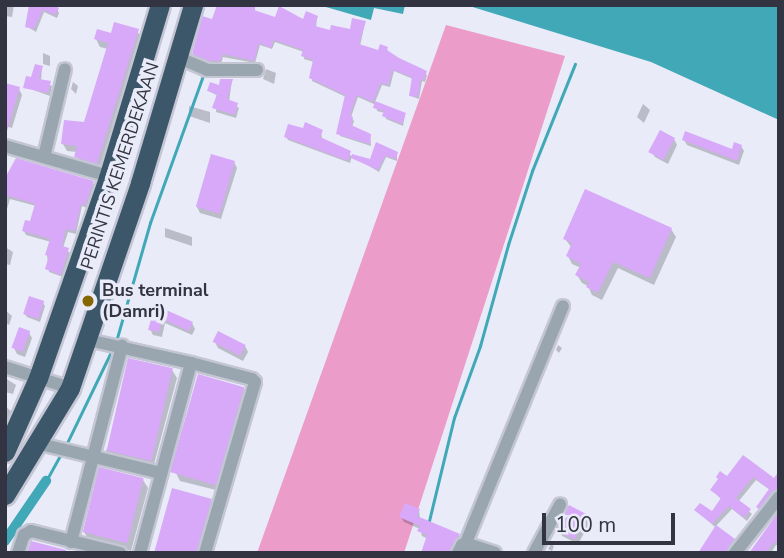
<!DOCTYPE html>
<html>
<head>
<meta charset="utf-8">
<style>
	body { margin:0 }
	#map { position:relative; width:784px; height:558px; overflow:hidden; background:#e9ebf9; font-family:"Nunito Sans",sans-serif }
	div>[style] { position:absolute }
	.green>* { inset:0; background:#ec9cc9 }
	.water>* { inset:0; background:#41a8b7 }
	.shadow>* { inset:0; background:#0003 }
	.stream>* { height:2.5px; margin:-1.25px; padding:0 1.25px; transform-origin:1.25px; border-radius:1.25px; background:#41a8b7 }
	.canal>* { height:10px; margin:-5px; padding:0 5px; transform-origin:5px; border-radius:5px; background:#41a8b7 }
	.building>* { inset:0; background:#d7a9f8; transform-origin:0 0 }
	.roads { filter:drop-shadow(2px 0 #c4c6d4) drop-shadow(-2px 0 #c4c6d4) drop-shadow(0 2px #c4c6d4) drop-shadow(0 -2px #c4c6d4) }
	.minor>* { height:12px; margin:-6px; padding:0 6px; transform-origin:6px; border-radius:6px; background:#99a6b0 }
	.highway>* { height:19px; margin:-9.5px; padding:0 9.5px; transform-origin:9.5px; border-radius:9.5px; background:#3c566a }
	.dots>* { width:19px; height:19px; translate:-50% -50%; box-sizing:border-box; border:4px solid #e9ebf9; border-radius:50% }
	span { translate:-50% -50%; white-space:nowrap; text-align:center; line-height:1.15; -webkit-text-stroke:7px #e9ebf9; paint-order:stroke }
	.street-label { font-size:18px; color:#323441 }
	.poi-label { font-size:18px; color:#323441; font-weight:700 }
	.left { translate:0 -50%; text-align:left }
	.frame { position:absolute; inset:0; border:7px solid #323441; pointer-events:none }
	.scale { position:absolute; left:542px; top:513px; width:133px; height:32px; box-sizing:border-box; border:4px solid #323441; border-top:0; padding-left:9px; font-size:21px; line-height:24px; white-space:nowrap; color:#323441; -webkit-text-stroke:5px #e9ebf9; paint-order:stroke }
</style>
</head>
<body>
<div id="map">
	<div class="green">
		<div style="clip-path:polygon(446px 25px,565px 56px,404px 553px,257px 553px)"></div>
	</div>
	<div class="water">
		<div style="clip-path:polygon(319px 5px,405px 5px,403px 14px,374px 8px,371px 20px)"></div>
		<div style="clip-path:polygon(466px 5px,779px 5px,779px 120px,651px 62px)"></div>
	</div>
	<div class="shadow">
		<div style="clip-path:polygon(5px 5px,14px 5px,12px 17px,5px 16px)"></div>
		<div style="clip-path:polygon(30px 5px,57px 9px,59px 13px,57px 18px,44px 12px,36px 32px,26px 26px)"></div>
		<div style="clip-path:polygon(255px 6px,255px 13px,267px 17px,304px 22px,317px 17px,316px 28px,331px 32px,351px 31px,365px 23px,360px 46px,379px 52px,387px 48px,388px 53px,427px 75px,425px 82px,422px 81px,419px 99px,411px 96px,413px 79px,394px 71px,390px 87px,382px 85px,375px 102px,405px 115px,403px 126px,386px 119px,385px 113px,377px 111px,376px 105px,358px 97px,351px 117px,354px 121px,352px 127px,370px 135px,371px 146px,340px 136px,346px 97px,312px 81px,314px 62px,304px 59px,304px 52px,275px 42px,272px 49px,260px 45px,255px 63px,223px 57px,221px 64px,212px 64px,196px 57px,194px 54px,213px 21px)"></div>
		<div style="clip-path:polygon(137px 31px,142px 38px,101px 170px,80px 164px,77px 152px,67px 151px,63px 144px,85px 124px,108px 49px,100px 47px,96px 39px)"></div>
		<div style="clip-path:polygon(43px 53px,50px 56px,50px 66px,43px 64px)"></div>
		<div style="clip-path:polygon(42px 68px,41px 81px,52px 86px,50px 96px,25px 87px)"></div>
		<div style="clip-path:polygon(266px 69px,276px 73px,274px 84px,263px 79px)"></div>
		<div style="clip-path:polygon(232px 80px,229px 102px,239px 108px,236px 118px,216px 112px,218px 96px,209px 91px)"></div>
		<div style="clip-path:polygon(73px 82px,78px 86px,76px 94px,71px 89px)"></div>
		<div style="clip-path:polygon(19px 89px,22px 95px,12px 128px,5px 126px)"></div>
		<div style="clip-path:polygon(643px 104px,650px 110px,644px 123px,637px 117px)"></div>
		<div style="clip-path:polygon(189px 106px,210px 112px,210px 123px,189px 116px)"></div>
		<div style="clip-path:polygon(321px 131px,322px 139px,352px 156px,371px 161px,377px 144px,397px 153px,397px 161px,386px 157px,379px 172px,352px 156px,350px 163px,288px 140px,286px 137px)"></div>
		<div style="clip-path:polygon(674px 139px,677px 145px,668px 164px,655px 157px,651px 151px)"></div>
		<div style="clip-path:polygon(684px 140px,733px 152px,741px 146px,744px 151px,739px 165px,687px 145px)"></div>
		<div style="clip-path:polygon(234px 162px,237px 168px,221px 219px,200px 213px,197px 207px)"></div>
		<div style="clip-path:polygon(93px 183px,95px 186px,87px 208px,82px 206px,76px 234px,68px 232px,63px 248px,70px 253px,63px 277px,49px 272px,47px 255px,51px 242px,26px 235px,24px 231px,31px 223px,36px 206px,10px 199px,5px 216px,5px 185px)"></div>
		<div style="clip-path:polygon(165px 228px,192px 237px,192px 246px,165px 237px)"></div>
		<div style="clip-path:polygon(671px 229px,676px 237px,654px 285px,618px 268px,602px 300px,592px 295px,588px 286px,582px 283px,577px 275px,581px 268px,572px 264px,568px 256px,572px 248px,565px 239px)"></div>
		<div style="clip-path:polygon(5px 247px,13px 252px,10px 265px,5px 264px)"></div>
		<div style="clip-path:polygon(43px 303px,45px 306px,40px 322px,27px 317px,25px 314px)"></div>
		<div style="clip-path:polygon(156px 307px,192px 323px,195px 329px,192px 335px,165px 323px,162px 337px,153px 335px,150px 329px)"></div>
		<div style="clip-path:polygon(5px 310px,12px 316px,9px 325px,5px 323px)"></div>
		<div style="clip-path:polygon(29px 333px,32px 338px,25px 357px,17px 354px,14px 348px)"></div>
		<div style="clip-path:polygon(215px 342px,245px 346px,248px 352px,243px 361px,218px 348px)"></div>
		<div style="clip-path:polygon(558px 345px,562px 348px,559px 353px,556px 350px)"></div>
		<div style="clip-path:polygon(172px 370px,177px 378px,153px 468px,110px 458px,106px 450px)"></div>
		<div style="clip-path:polygon(5px 378px,16px 385px,13px 394px,5px 392px)"></div>
		<div style="clip-path:polygon(243px 388px,248px 396px,220px 491px,180px 481px,176px 473px)"></div>
		<div style="clip-path:polygon(6px 407px,12px 412px,5px 427px,5px 410px)"></div>
		<div style="clip-path:polygon(743px 457px,774px 480px,779px 474px,779px 492px,761px 512px,758px 507px,770px 490px,756px 480px,738px 502px,752px 514px,747px 521px,732px 509px,715px 527px,696px 510px,712px 514px,722px 500px,712px 490px,727px 478px)"></div>
		<div style="clip-path:polygon(143px 480px,148px 488px,131px 551px,89px 540px,84px 532px)"></div>
		<div style="clip-path:polygon(211px 500px,215px 508px,202px 553px,157px 553px)"></div>
		<div style="clip-path:polygon(419px 510px,420px 519px,459px 536px,462px 541px,454px 553px,422px 553px,428px 539px,422px 536px,420px 529px,404px 522px,401px 517px)"></div>
		<div style="clip-path:polygon(779px 514px,779px 546px,776px 545px,771px 553px,751px 553px)"></div>
		<div style="clip-path:polygon(586px 516px,590px 522px,578px 544px,562px 536px,559px 530px)"></div>
		<div style="clip-path:polygon(551px 544px,554px 546px,552px 551px,548px 549px)"></div>
	</div>
	<div class="stream">
		<div style="left:117px;top:338px;width:120px;rotate:-74deg"></div>
		<div style="left:150px;top:223px;width:156px;rotate:-70.2deg"></div>
		<div style="left:67px;top:443px;width:101px;rotate:-64.2deg"></div>
		<div style="left:46px;top:481px;width:29px;rotate:-61deg"></div>
		<div style="left:429px;top:521px;width:106px;rotate:-76.4deg"></div>
		<div style="left:454px;top:418px;width:77px;rotate:-70.1deg"></div>
		<div style="left:480px;top:346px;width:105px;rotate:-74.5deg"></div>
		<div style="left:508px;top:245px;width:78px;rotate:-72deg"></div>
		<div style="left:532px;top:171px;width:115px;rotate:-68.1deg"></div>
	</div>
	<div class="canal">
		<div style="left:5px;top:541px;width:73px;rotate:-55.7deg"></div>
	</div>
	<div class="building">
		<div style="clip-path:polygon(29px 5px,53px 5px,59px 8px,55px 15px,43px 10px,34px 29px,25px 27px)"></div>
		<div style="clip-path:polygon(217px 5px,256px 5px,254px 10px,275px 17px,279px 6px,303px 19px,306px 11px,318px 16px,315px 26px,330px 30px,331px 25px,350px 29px,352px 18px,366px 21px,359px 44px,378px 50px,380px 44px,388px 47px,387px 50px,399px 58px,427px 71px,424px 80px,421px 79px,418px 97px,409px 96px,412px 77px,393px 70px,388px 85px,381px 83px,373px 102px,357px 95px,350px 115px,353px 117px,351px 125px,371px 134px,370px 144px,336px 134px,345px 95px,309px 78px,313px 60px,301px 56px,303px 50px,274px 40px,271px 48px,259px 43px,254px 61px,223px 54px,220px 61px,209px 61px,192px 54px,202px 16px,212px 19px)"></div>
		<div style="clip-path:polygon(114px 22px,139px 29px,97px 164px,74px 157px,77px 146px,61px 144px,64px 120px,84px 122px,108px 43px,94px 39px,97px 29px,111px 33px)"></div>
		<div style="clip-path:polygon(35px 64px,43px 66px,39px 79px,51px 81px,48px 93px,23px 88px,26px 76px,31px 77px)"></div>
		<div style="clip-path:polygon(220px 79px,233px 79px,227px 99px,238px 103px,235px 115px,212px 108px,217px 94px,207px 91px,210px 82px,219px 85px)"></div>
		<div style="clip-path:polygon(5px 83px,20px 87px,7px 131px,5px 131px)"></div>
		<div style="clip-path:polygon(375px 101px,406px 113px,402px 124px,382px 116px,384px 111px,373px 108px)"></div>
		<div style="clip-path:polygon(305px 122px,323px 130px,320px 137px,351px 151px,348px 161px,284px 137px,288px 124px,303px 128px)"></div>
		<div style="left:660px;top:130px;width:17px;height:25px;rotate:28deg"></div>
		<div style="clip-path:polygon(685px 131px,732px 149px,734px 142px,742px 145px,737px 161px,682px 140px)"></div>
		<div style="clip-path:polygon(376px 142px,398px 152px,396px 159px,385px 156px,378px 170px,351px 158px,352px 154px,370px 159px)"></div>
		<div style="left:211px;top:154px;width:25px;height:55px;rotate:16deg"></div>
		<div style="clip-path:polygon(16px 158px,94px 181px,85px 206px,81px 204px,75px 231px,66px 229px,62px 246px,69px 248px,61px 275px,45px 269px,49px 256px,45px 255px,50px 239px,22px 231px,25px 220px,30px 221px,35px 204px,5px 195px,5px 178px)"></div>
		<div style="clip-path:polygon(585px 189px,672px 228px,650px 278px,613px 262px,598px 293px,586px 287px,589px 282px,575px 275px,581px 264px,566px 256px,572px 243px,563px 239px)"></div>
		<div style="left:29px;top:296px;width:16px;height:19px;rotate:18deg"></div>
		<div style="clip-path:polygon(155px 305px,193px 322px,189px 331px,162px 319px,159px 332px,148px 330px)"></div>
		<div style="left:19px;top:327px;width:12px;height:22px;rotate:20deg"></div>
		<div style="left:218px;top:331px;width:31px;height:12px;rotate:27deg"></div>
		<div style="left:128px;top:358px;width:46px;height:95px;rotate:13deg"></div>
		<div style="left:198px;top:374px;width:48px;height:102px;rotate:16deg"></div>
		<div style="clip-path:polygon(743px 455px,774px 478px,779px 471px,779px 488px,772px 492px,759px 509px,756px 507px,769px 489px,753px 477px,736px 498px,751px 509px,744px 518px,729px 506px,712px 524px,694px 510px,700px 503px,712px 511px,721px 498px,710px 490px,718px 479px,716px 477px,720px 471px,727px 476px)"></div>
		<div style="left:99px;top:467px;width:46px;height:67px;rotate:14deg"></div>
		<div style="clip-path:polygon(172px 488px,212px 499px,196px 553px,154px 553px)"></div>
		<div style="clip-path:polygon(405px 503px,420px 509px,417px 516px,460px 534px,449px 553px,421px 553px,427px 535px,417px 531px,420px 526px,399px 517px)"></div>
		<div style="left:569px;top:505px;width:21px;height:28px;rotate:28deg"></div>
		<div style="clip-path:polygon(779px 511px,779px 545px,774px 542px,766px 553px,749px 553px)"></div>
		<div style="clip-path:polygon(716px 525px,735px 539px,726px 553px,698px 553px)"></div>
		<div style="clip-path:polygon(31px 541px,66px 550px,66px 553px,27px 553px)"></div>
	</div>
	<div class="roads">
		<div class="minor">
			<div style="left:177px;top:57px;width:33px;rotate:23deg"></div>
			<div style="left:207px;top:70px;width:50px"></div>
			<div style="left:5px;top:146px;width:107px;rotate:16.2deg"></div>
			<div style="left:44px;top:157px;width:90px;rotate:-76.6deg"></div>
			<div style="left:88px;top:340px;width:106px;rotate:12.6deg"></div>
			<div style="left:191px;top:363px;width:197px;rotate:105deg"></div>
			<div style="left:191px;top:363px;width:63px;rotate:14.7deg"></div>
			<div style="left:252px;top:379px;width:4px;rotate:45deg"></div>
			<div style="left:255px;top:382px;width:178px;rotate:106.3deg"></div>
			<div style="left:5px;top:367px;width:68px;rotate:17.9deg"></div>
			<div style="left:36px;top:443px;width:129px;rotate:13.5deg"></div>
			<div style="left:71px;top:542px;width:203px;rotate:-75.4deg"></div>
			<div style="left:465px;top:545px;width:258px;rotate:-67.7deg"></div>
			<div style="left:18px;top:553px;width:19px;rotate:-72deg"></div>
			<div style="left:24px;top:535px;width:8px;rotate:-30deg"></div>
			<div style="left:31px;top:531px;width:92px;rotate:13.9deg"></div>
			<div style="left:458px;top:553px;width:9px;rotate:-63deg"></div>
			<div style="left:462px;top:545px;width:9px"></div>
			<div style="left:471px;top:545px;width:25px;rotate:18deg"></div>
			<div style="left:534px;top:553px;width:55px;rotate:-61.6deg"></div>
			<div style="left:735px;top:553px;width:71px;rotate:-51.8deg"></div>
		</div>
		<div class="highway">
			<div style="left:5px;top:452px;width:81px;rotate:-66deg"></div>
			<div style="left:38px;top:378px;width:212px;rotate:-70.7deg"></div>
			<div style="left:108px;top:178px;width:181px;rotate:-73.3deg"></div>
			<div style="left:5px;top:495px;width:125px;rotate:-58.7deg"></div>
			<div style="left:70px;top:388px;width:217px;rotate:-71.1deg"></div>
			<div style="left:140px;top:183px;width:186px;rotate:-73.4deg"></div>
		</div>
	</div>
	<div class="dots">
		<div style="left:88px;top:301px;background:#866600"></div>
	</div>
	<div class="street-label">
		<span style="left:120px;top:166px;rotate:-72deg">PERINTIS KEMERDEKAAN</span>
	</div>
	<div class="poi-label">
		<span class="left" style="left:102px;top:301px">Bus terminal<br>(Damri)</span>
	</div>
	<div class="frame"></div>
	<div class="scale">100 m</div>
</div>
</body>
</html>
